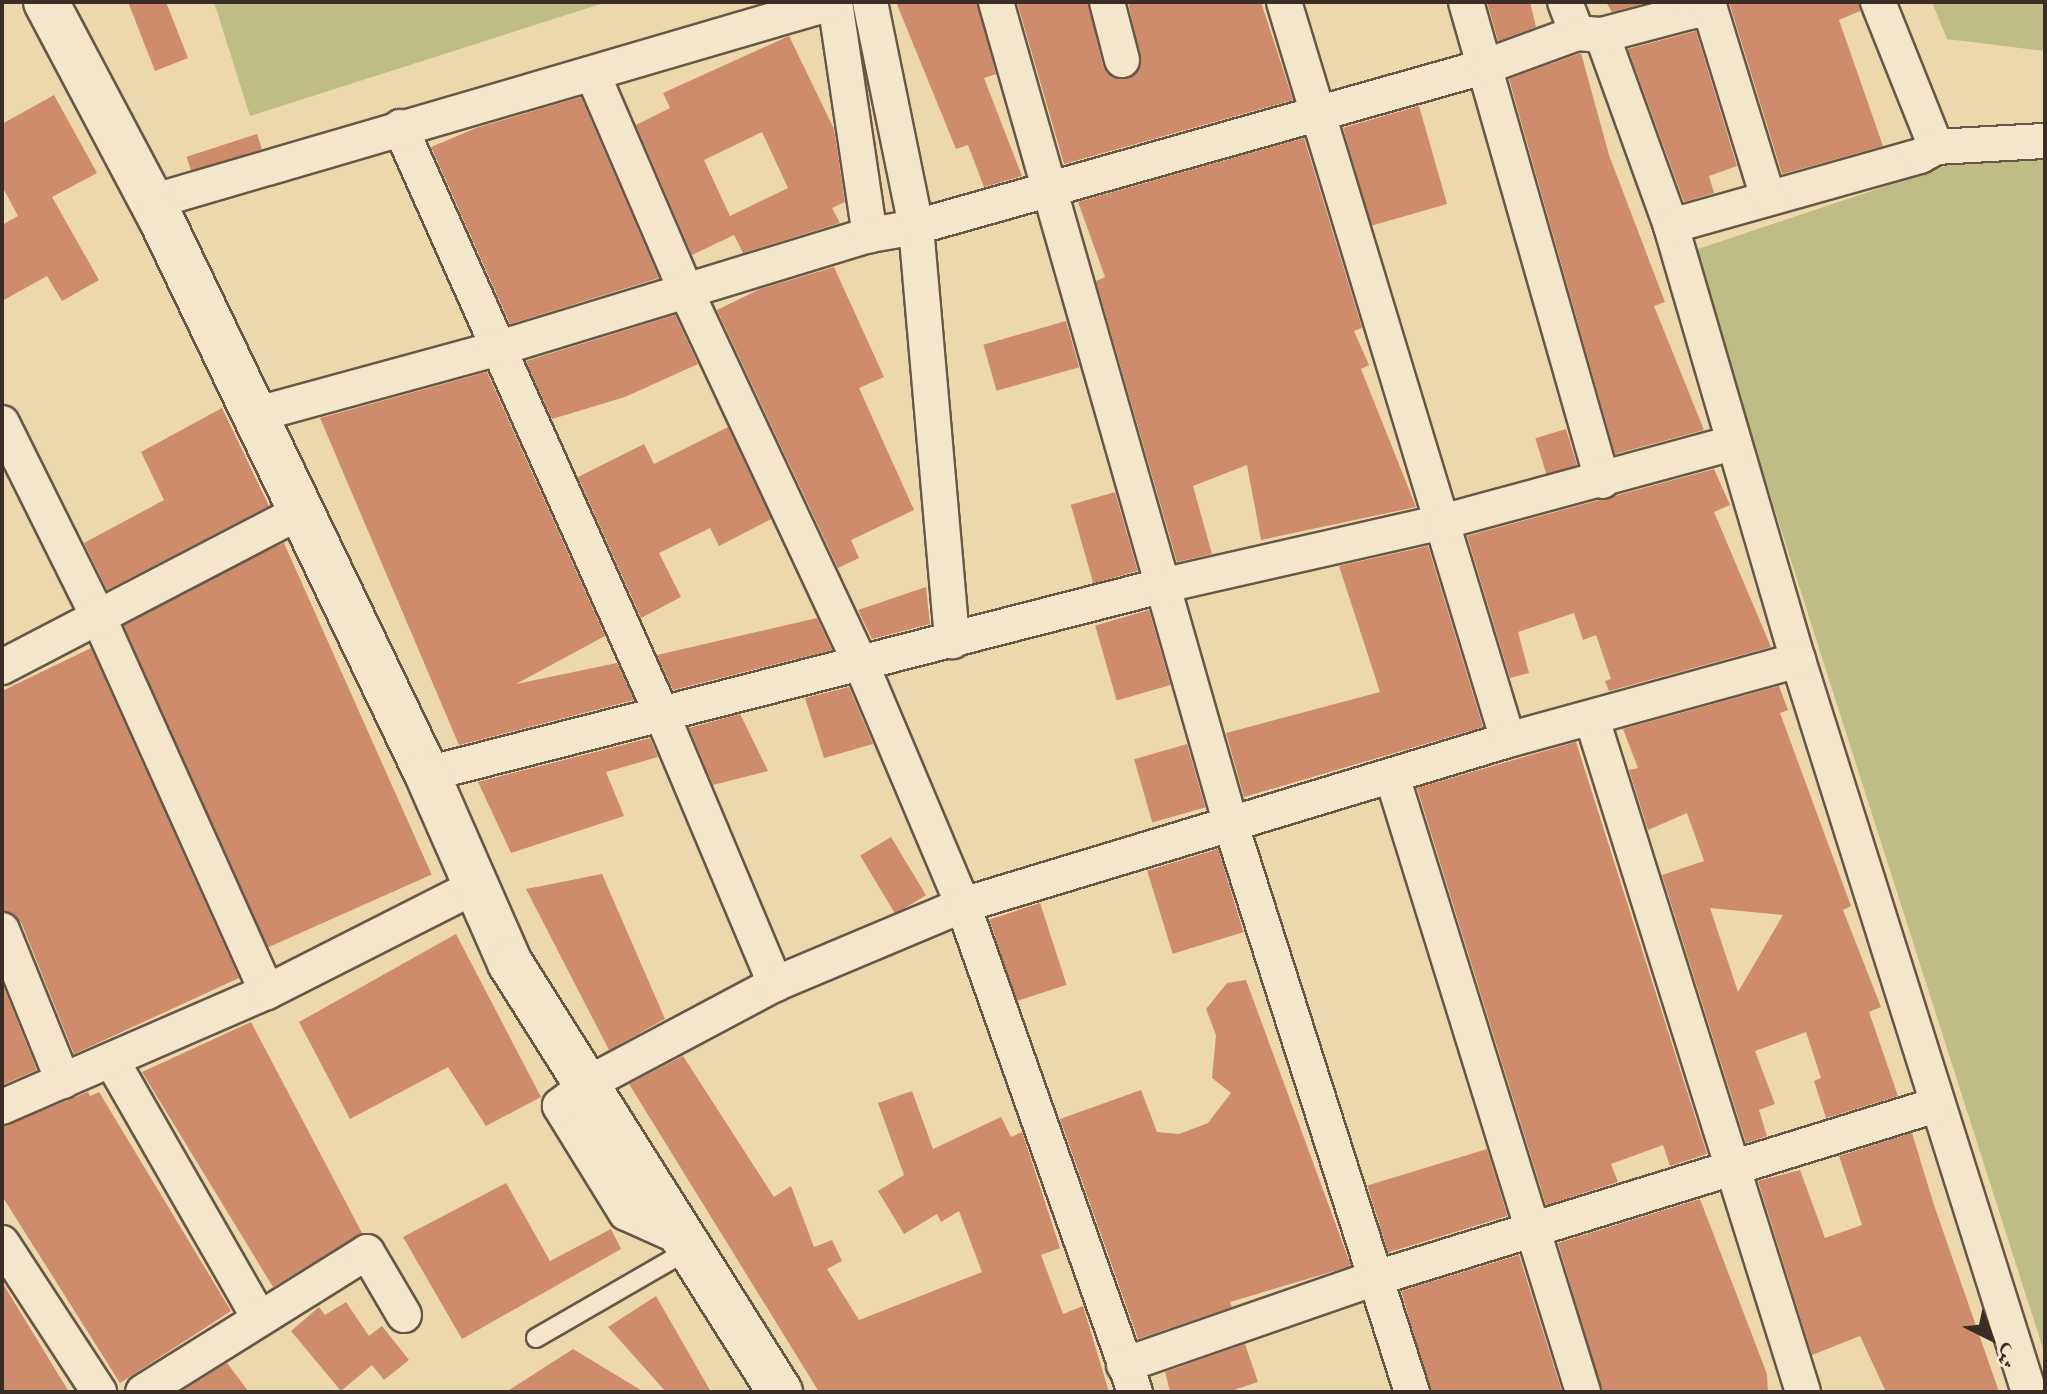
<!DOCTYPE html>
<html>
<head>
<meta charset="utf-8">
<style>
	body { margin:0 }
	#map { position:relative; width:2047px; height:1394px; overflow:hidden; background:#edd8ad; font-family:"Old Standard TT",Amiri,serif }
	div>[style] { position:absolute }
	.green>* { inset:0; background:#bebd85 }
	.building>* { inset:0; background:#ce8c6c; transform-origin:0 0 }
	.roads { filter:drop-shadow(2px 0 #675846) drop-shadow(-2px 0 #675846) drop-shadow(0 2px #675846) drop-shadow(0 -2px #675846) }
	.lane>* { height:18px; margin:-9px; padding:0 9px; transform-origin:9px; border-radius:9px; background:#f3e6ca }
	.street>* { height:34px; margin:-17px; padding:0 17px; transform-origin:17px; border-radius:17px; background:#f3e6ca }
	.secondary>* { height:44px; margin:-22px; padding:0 22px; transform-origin:22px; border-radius:22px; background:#f3e6ca }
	span { translate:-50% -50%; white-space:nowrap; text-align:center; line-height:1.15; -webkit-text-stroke:8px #f3e6ca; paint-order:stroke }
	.frame { position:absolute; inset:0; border:4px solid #3a2d24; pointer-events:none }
	.north { position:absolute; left:1951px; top:1298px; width:80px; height:80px; -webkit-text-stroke:6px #f3e6ca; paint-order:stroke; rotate:138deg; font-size:22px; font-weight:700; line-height:32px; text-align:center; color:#3a2d24 }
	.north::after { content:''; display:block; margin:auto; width:28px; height:36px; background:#3a2d24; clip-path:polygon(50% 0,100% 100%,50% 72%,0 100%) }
</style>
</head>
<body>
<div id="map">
	<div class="green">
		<div style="clip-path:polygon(214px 2px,607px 2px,250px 116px)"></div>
		<div style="clip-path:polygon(1932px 2px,2045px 2px,2045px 51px,1947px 39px)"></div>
		<div style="clip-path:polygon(2045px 153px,2045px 1355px,1692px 251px,1967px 159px)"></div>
	</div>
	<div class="building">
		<div style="clip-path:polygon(128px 2px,166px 2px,188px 58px,155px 71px)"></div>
		<div style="clip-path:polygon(896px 2px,977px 2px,996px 74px,984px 78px,1022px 176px,984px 187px,968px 145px,956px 149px)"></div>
		<div style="clip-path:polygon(1017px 2px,1088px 2px,1103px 66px,1108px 74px,1126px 79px,1141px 65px,1128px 2px,1261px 2px,1293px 100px,1064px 164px)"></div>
		<div style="clip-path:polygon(1487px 2px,1530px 2px,1536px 27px,1498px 41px)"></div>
		<div style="clip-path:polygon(1606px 2px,1649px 2px,1612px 12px)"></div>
		<div style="clip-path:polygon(1729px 2px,1858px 2px,1860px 11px,1839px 20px,1883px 146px,1782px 174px)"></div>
		<div style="clip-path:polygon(1696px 31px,1737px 166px,1709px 176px,1714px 193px,1684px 202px,1628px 49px)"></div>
		<div style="clip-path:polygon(evenodd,789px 36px,834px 129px,845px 202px,832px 208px,840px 223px,743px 253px,734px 235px,692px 255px,636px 125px,670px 108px,663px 93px,789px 36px,762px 132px,788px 188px,730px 216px,704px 160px,762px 132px)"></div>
		<div style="clip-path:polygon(1581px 53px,1609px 155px,1665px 302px,1654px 306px,1704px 430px,1615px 454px,1509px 79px)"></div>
		<div style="clip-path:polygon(54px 95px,97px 173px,52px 197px,99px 280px,62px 301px,47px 276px,2px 301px,2px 225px,18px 216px,2px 186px,2px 124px)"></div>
		<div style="clip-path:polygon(581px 97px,659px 278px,510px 324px,431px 147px,476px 128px)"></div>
		<div style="left:1419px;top:106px;width:102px;height:79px;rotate:74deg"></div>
		<div style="left:257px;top:134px;width:16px;height:74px;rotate:72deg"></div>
		<div style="clip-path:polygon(1304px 138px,1362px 328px,1354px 331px,1369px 365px,1361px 369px,1416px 507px,1261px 540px,1247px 465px,1193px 486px,1212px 554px,1177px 562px,1096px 281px,1105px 277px,1078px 202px)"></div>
		<div style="clip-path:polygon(834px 267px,884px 377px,859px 388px,914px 510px,851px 540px,859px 558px,838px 568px,717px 310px,760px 289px)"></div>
		<div style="clip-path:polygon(675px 315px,698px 364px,625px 397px,552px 419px,526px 361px)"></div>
		<div style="left:1066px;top:321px;width:48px;height:86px;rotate:74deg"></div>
		<div style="clip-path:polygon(487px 372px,605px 636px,516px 684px,617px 663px,634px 700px,459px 745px,320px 418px)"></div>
		<div style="clip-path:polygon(222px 408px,269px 506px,107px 590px,84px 543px,164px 500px,141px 452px)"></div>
		<div style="clip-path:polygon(728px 427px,771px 519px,719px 546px,710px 528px,659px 553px,681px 597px,641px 618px,578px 477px,644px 444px,654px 464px)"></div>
		<div style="left:1566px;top:429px;width:38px;height:32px;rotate:73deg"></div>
		<div style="clip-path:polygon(1714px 469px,1730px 505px,1714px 512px,1771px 647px,1609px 691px,1605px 681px,1611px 679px,1596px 635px,1583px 640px,1574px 613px,1518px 632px,1529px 673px,1510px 678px,1467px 536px)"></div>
		<div style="left:1115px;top:492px;width:82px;height:46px;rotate:74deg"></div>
		<div style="left:284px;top:543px;width:363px;height:180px;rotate:66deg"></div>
		<div style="clip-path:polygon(1428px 546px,1483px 727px,1244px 797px,1226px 733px,1380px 692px,1339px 566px)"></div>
		<div style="clip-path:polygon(926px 587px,930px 624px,872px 639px,858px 610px)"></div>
		<div style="left:1149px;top:610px;width:78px;height:56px;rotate:74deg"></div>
		<div style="clip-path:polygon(817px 618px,832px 650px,673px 690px,657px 655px)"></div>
		<div style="clip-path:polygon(91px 648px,239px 978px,74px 1054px,21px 922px,2px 910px,2px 691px)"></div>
		<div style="clip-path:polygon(evenodd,1779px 686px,1788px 710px,1780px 713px,1851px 906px,1843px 910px,1881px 1007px,1869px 1012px,1898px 1096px,1826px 1118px,1814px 1081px,1821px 1078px,1806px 1032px,1755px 1051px,1775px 1104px,1759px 1110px,1767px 1136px,1746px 1143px,1662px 875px,1704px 861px,1687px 813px,1648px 830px,1629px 770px,1638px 768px,1623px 729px,1779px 686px,1710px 908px,1783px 915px,1738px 992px,1710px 908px)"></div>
		<div style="clip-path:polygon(849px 687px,873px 744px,824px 758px,805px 698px)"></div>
		<div style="clip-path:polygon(740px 714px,768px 771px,713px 785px,689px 728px)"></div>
		<div style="clip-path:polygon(650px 738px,658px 757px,606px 772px,624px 816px,511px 853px,478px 782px)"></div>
		<div style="clip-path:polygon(1576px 742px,1707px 1154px,1670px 1166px,1663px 1145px,1611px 1164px,1618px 1182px,1546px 1205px,1417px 788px)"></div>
		<div style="left:1187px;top:744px;width:66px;height:55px;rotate:74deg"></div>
		<div style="left:891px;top:837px;width:68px;height:36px;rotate:59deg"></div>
		<div style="left:1218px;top:849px;width:87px;height:74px;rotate:73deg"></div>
		<div style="clip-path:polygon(602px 874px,665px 1019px,609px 1050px,526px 889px)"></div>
		<div style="left:1040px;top:903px;width:86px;height:53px;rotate:72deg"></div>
		<div style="clip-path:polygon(456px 934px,541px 1097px,486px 1126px,448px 1067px,350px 1119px,299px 1022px)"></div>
		<div style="clip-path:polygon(1246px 980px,1351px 1266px,1230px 1302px,1232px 1307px,1138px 1339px,1060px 1119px,1141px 1090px,1157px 1132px,1179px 1134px,1208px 1123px,1231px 1093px,1212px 1078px,1216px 1035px,1206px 1009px,1227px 983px)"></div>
		<div style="clip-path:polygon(2px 983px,37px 1070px,2px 1085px)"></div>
		<div style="clip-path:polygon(251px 1022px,362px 1233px,273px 1287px,142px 1072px)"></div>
		<div style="clip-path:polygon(683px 1056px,774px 1197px,791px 1186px,814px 1247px,832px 1240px,842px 1261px,827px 1269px,859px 1320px,982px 1272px,959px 1211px,941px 1222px,937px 1214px,904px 1234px,878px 1191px,904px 1175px,878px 1103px,912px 1091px,933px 1149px,1001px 1117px,1011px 1137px,1022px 1132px,1060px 1248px,1041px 1255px,1063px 1314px,1083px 1306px,1109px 1392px,819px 1392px,629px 1084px)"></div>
		<div style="clip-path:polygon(88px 1092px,90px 1096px,99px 1092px,231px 1311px,120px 1383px,2px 1196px,2px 1127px)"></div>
		<div style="clip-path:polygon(1912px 1133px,1934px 1205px,1999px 1392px,1886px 1392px,1860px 1336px,1812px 1355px,1758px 1181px,1800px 1170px,1825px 1238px,1862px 1225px,1839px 1156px)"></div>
		<div style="left:1487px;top:1149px;width:70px;height:125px;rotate:73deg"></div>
		<div style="clip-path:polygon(506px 1183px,550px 1261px,611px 1229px,621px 1249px,462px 1339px,403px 1237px)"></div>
		<div style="clip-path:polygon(1700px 1199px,1767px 1374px,1768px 1392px,1602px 1392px,1558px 1243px)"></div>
		<div style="clip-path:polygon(1519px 1255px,1562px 1392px,1431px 1392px,1401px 1291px)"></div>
		<div style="clip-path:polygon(2px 1282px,69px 1392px,2px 1392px)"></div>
		<div style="clip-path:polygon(656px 1296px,711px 1392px,666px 1392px,608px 1327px)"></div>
		<div style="clip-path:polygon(346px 1302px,369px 1336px,382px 1326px,409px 1360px,384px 1380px,372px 1365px,341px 1391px,291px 1331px,319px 1307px,325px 1315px)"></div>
		<div style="clip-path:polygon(1245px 1344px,1258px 1382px,1228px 1392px,1170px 1392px,1165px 1372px)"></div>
		<div style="clip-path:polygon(573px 1349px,644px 1392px,506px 1392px)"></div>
		<div style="clip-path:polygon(227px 1363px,249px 1392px,181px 1392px,182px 1391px)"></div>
	</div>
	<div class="roads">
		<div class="lane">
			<div style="left:536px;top:1338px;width:178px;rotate:-30deg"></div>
		</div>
		<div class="street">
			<div style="left:835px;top:2px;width:236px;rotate:81.5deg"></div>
			<div style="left:870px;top:2px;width:230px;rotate:78.4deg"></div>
			<div style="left:916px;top:227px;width:416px;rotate:85deg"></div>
			<div style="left:996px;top:2px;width:856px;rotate:74.06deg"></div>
			<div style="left:1231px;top:825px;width:595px;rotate:72.3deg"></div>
			<div style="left:1107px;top:2px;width:60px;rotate:75.5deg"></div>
			<div style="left:1284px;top:2px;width:771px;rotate:73.12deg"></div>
			<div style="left:1466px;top:2px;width:498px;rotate:74.1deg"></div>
			<div style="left:1565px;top:2px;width:33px;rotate:69deg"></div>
			<div style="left:1878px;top:2px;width:156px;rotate:68.2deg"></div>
			<div style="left:1936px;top:147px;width:109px;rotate:-3.2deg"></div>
			<div style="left:1602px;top:35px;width:203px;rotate:70.1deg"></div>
			<div style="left:1671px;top:226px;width:452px;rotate:73.7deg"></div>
			<div style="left:1798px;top:660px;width:768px;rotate:72.49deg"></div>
			<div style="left:593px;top:75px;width:233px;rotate:66.7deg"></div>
			<div style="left:685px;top:289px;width:416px;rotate:64.9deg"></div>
			<div style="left:862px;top:666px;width:259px;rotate:67.1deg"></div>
			<div style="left:963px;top:905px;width:516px;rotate:70.55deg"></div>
			<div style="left:400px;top:127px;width:646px;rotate:65.97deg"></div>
			<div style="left:663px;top:717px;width:290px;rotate:67.2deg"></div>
			<div style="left:151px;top:202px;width:713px;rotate:-16.3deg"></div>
			<div style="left:1671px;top:226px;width:259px;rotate:-15.7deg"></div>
			<div style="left:1920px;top:156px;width:18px;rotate:-29deg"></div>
			<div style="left:254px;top:415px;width:251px;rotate:-15.3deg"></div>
			<div style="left:496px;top:349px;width:391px;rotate:-17deg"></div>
			<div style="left:870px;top:235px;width:47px;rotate:-9.9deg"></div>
			<div style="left:916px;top:227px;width:593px;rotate:-15.75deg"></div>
			<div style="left:1487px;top:66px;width:96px;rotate:-20.1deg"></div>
			<div style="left:1577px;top:33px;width:25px;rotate:5deg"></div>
			<div style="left:1602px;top:35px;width:90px;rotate:-14.8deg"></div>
			<div style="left:1689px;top:12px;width:21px;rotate:-8deg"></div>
			<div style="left:1710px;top:9px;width:198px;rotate:72.9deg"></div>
			<div style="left:2px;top:423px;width:216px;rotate:63.6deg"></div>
			<div style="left:98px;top:616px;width:412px;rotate:65.8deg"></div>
			<div style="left:2px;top:667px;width:336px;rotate:-27.5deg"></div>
			<div style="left:1592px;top:719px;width:705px;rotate:72.59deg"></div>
			<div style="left:427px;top:774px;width:758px;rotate:-14.37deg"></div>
			<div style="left:1161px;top:586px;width:288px;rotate:-12.8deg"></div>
			<div style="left:1442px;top:522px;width:301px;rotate:-15.2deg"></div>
			<div style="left:1392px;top:776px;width:645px;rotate:72.77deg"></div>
			<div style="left:2px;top:930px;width:163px;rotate:68deg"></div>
			<div style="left:112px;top:1061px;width:296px;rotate:60.2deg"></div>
			<div style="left:2px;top:1107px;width:289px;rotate:-23.5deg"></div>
			<div style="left:267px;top:992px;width:232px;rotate:-26.9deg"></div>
			<div style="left:682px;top:1238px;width:61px;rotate:-155.9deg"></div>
			<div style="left:626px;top:1213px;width:126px;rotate:-121.7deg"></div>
			<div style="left:560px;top:1106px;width:35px;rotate:-39deg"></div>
			<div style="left:587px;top:1084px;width:213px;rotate:-28deg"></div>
			<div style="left:775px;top:984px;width:204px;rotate:-22.8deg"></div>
			<div style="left:963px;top:905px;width:569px;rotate:-16.84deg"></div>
			<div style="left:1508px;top:740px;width:301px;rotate:-15.4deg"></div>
			<div style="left:2px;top:1243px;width:178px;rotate:56.9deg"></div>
			<div style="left:1124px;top:1365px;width:263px;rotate:-19.1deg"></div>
			<div style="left:1373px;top:1279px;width:589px;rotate:-17.17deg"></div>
			<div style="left:143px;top:1392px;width:264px;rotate:-32deg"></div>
			<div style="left:367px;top:1252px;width:73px;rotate:59.6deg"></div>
		</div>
		<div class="secondary">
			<div style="left:46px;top:2px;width:248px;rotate:62.1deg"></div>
			<div style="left:162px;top:221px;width:613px;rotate:64.4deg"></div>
			<div style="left:427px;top:774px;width:206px;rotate:66.3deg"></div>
			<div style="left:510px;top:963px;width:507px;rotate:57.81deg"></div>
		</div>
	</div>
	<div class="frame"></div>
	<div class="north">ش</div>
</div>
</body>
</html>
